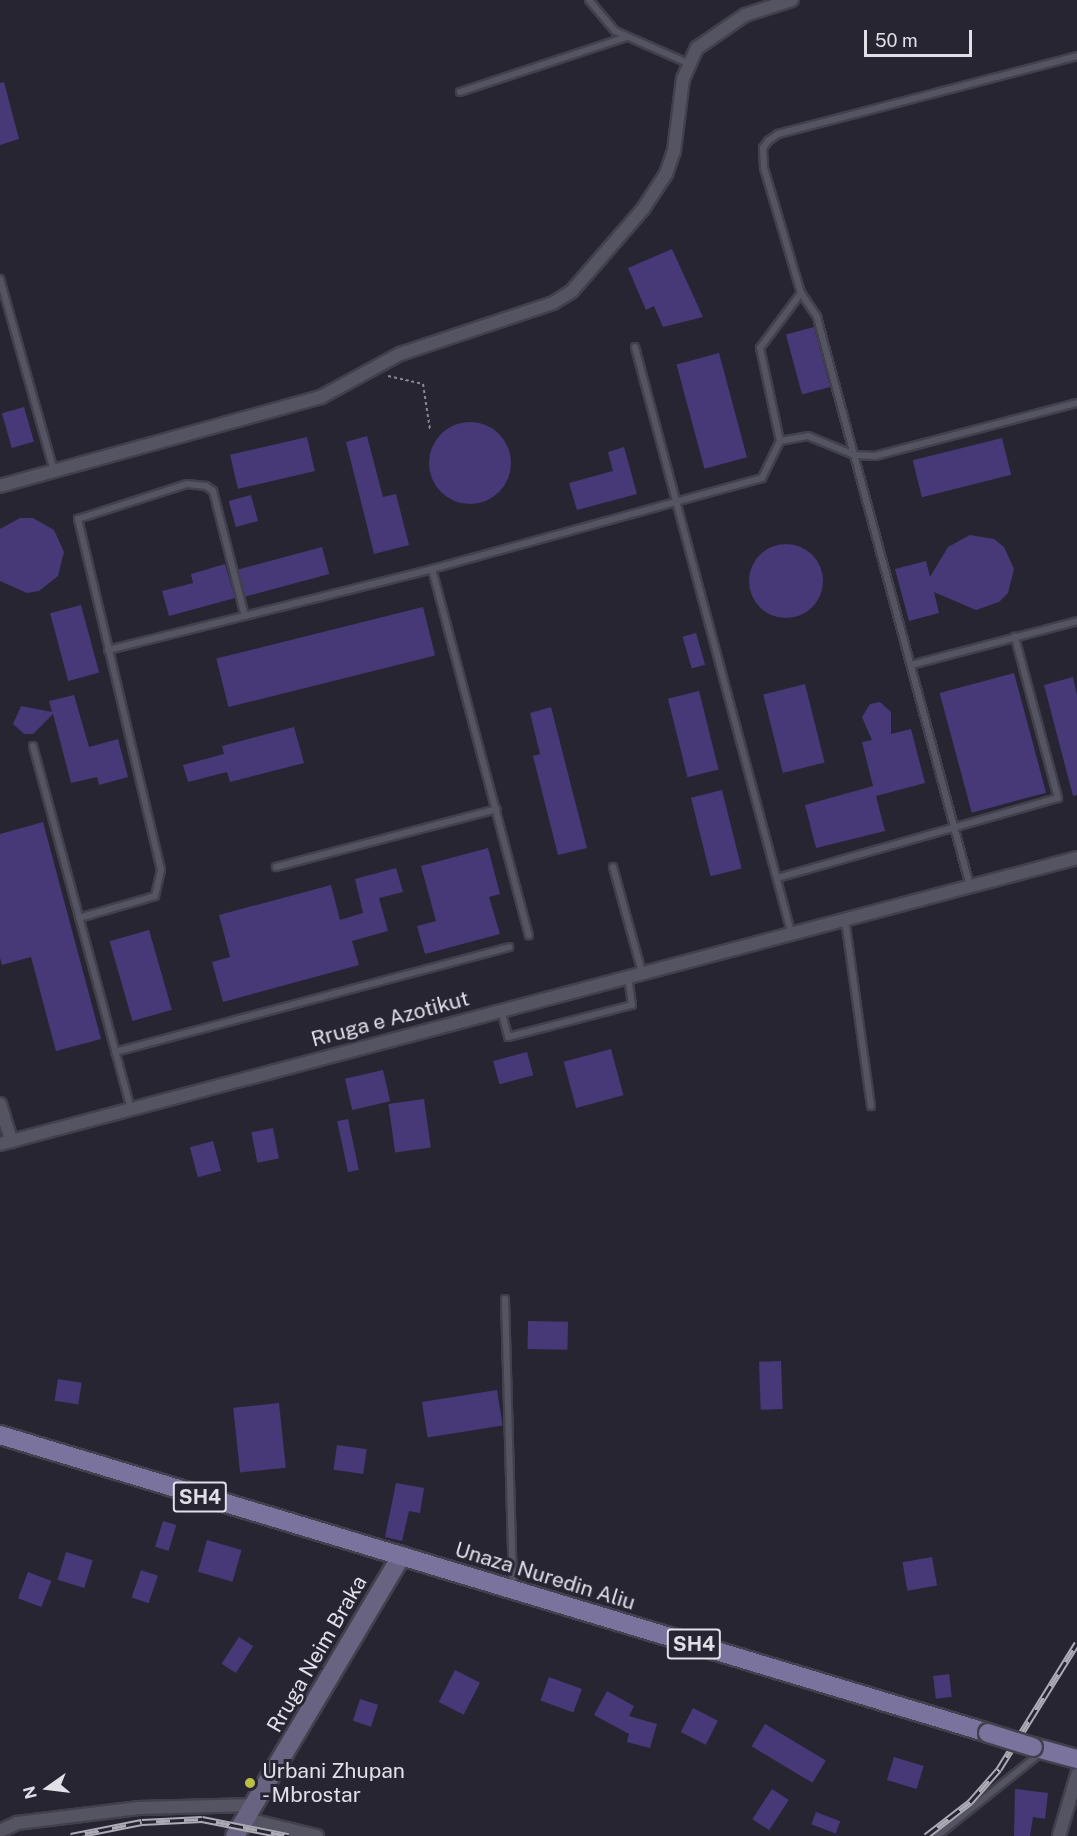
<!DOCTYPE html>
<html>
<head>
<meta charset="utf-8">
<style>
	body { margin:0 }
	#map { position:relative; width:1077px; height:1836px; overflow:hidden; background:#272532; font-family:"Public Sans",sans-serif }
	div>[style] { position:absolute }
	.building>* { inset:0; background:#473977; transform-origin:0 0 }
	.round { border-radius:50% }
	.path>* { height:2px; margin-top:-1px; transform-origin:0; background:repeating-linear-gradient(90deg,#888792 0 3px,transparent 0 6px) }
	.roads { filter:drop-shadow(2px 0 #42404c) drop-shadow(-2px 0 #42404c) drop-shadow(0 2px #42404c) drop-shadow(0 -2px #42404c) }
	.lane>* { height:6px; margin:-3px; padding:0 3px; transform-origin:3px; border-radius:3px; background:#555462 }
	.street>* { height:12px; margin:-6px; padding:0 6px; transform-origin:6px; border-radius:6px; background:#555462 }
	.secondary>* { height:18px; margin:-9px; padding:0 9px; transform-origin:9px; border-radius:9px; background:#676380 }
	.primary>* { height:18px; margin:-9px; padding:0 9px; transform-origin:9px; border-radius:9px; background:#7a739d }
	.rail>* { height:7px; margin-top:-3.5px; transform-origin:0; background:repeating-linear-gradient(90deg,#272532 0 14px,#adabb5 0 28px); box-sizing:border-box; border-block:2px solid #adabb5 }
	.bridges { filter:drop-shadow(2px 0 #42404c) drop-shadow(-2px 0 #42404c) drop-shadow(0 2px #42404c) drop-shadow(0 -2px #42404c) }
	.primary-bridge>* { height:18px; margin:-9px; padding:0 9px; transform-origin:9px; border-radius:9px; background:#7a739d }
	.dots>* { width:16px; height:16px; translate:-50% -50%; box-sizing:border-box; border:3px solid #272532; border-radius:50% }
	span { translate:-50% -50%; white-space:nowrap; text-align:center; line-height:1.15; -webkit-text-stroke:6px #272532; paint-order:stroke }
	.shield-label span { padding:2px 4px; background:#272532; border:2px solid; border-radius:4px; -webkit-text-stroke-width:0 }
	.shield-label { font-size:20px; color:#e1e0e9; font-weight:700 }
	.street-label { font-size:21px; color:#e1e0e9 }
	.poi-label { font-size:21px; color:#e1e0e9 }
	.left { translate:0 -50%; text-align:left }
	.north { position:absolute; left:18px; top:1758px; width:60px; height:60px; -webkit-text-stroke:4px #272532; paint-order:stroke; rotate:256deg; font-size:16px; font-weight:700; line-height:24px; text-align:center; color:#e1e0e9 }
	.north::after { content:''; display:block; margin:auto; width:21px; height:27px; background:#e1e0e9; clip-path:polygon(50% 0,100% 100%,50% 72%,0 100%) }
	.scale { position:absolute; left:864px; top:30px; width:108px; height:27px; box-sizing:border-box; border:3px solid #e1e0e9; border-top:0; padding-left:8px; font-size:18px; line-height:21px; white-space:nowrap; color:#e1e0e9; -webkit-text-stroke:4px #272532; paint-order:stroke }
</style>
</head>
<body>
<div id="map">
	<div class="building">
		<div style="clip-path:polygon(4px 82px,19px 139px,0 145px,0 83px)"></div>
		<div style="clip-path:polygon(672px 249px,703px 317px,663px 327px,654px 306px,646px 310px,628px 268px)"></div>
		<div style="left:814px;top:327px;width:62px;height:29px;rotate:75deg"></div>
		<div style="left:719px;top:353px;width:108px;height:44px;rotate:75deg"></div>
		<div style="left:24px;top:407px;width:36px;height:23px;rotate:74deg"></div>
		<div class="round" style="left:429px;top:422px;width:82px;height:82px"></div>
		<div style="clip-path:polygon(367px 436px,383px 497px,396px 494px,409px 545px,374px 554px,346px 442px)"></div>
		<div style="left:307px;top:437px;width:35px;height:79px;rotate:77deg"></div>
		<div style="left:1002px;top:438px;width:38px;height:92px;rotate:76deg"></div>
		<div style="clip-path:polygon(624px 447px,637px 494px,577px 510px,569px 483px,613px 471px,608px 452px)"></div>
		<div style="left:251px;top:495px;width:27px;height:23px;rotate:75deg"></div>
		<div style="clip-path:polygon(20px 518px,33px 518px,54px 530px,64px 552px,58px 576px,39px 591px,27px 593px,0 581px,0 529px)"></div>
		<div style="clip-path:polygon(970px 535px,994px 539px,1004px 547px,1014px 569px,1008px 593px,999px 602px,976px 610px,934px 592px,939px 613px,909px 621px,895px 569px,926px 561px,930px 577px,948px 547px)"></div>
		<div class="round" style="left:749px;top:544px;width:74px;height:74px"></div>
		<div style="left:322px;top:547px;width:28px;height:87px;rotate:75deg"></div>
		<div style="clip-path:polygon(225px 564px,235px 598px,169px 616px,162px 591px,193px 583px,191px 574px)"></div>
		<div style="left:81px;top:605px;width:70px;height:32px;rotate:75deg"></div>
		<div style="left:423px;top:607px;width:50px;height:213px;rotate:76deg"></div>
		<div style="left:696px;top:633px;width:33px;height:14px;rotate:74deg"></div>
		<div style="left:1014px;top:673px;width:124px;height:77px;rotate:75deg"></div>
		<div style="clip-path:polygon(1073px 677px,1077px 695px,1077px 795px,1073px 796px,1044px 685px)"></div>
		<div style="left:805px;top:684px;width:81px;height:43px;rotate:76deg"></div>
		<div style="left:699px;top:691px;width:81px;height:32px;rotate:76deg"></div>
		<div style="clip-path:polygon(74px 695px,89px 747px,118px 739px,128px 777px,99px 785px,97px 777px,71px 783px,53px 714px,33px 734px,24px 734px,13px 724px,21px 706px,52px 712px,49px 701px)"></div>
		<div style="clip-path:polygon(880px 702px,891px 712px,891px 734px,911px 729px,925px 783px,876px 796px,885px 831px,816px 848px,805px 805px,873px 786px,862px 742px,872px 740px,862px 717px,870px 704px)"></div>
		<div style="clip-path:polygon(551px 707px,587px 848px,558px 855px,533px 756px,540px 754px,530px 713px)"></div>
		<div style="clip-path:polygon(294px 727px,304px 763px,230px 782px,227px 772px,188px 782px,183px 765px,224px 754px,222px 746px)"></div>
		<div style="left:722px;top:790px;width:81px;height:32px;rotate:76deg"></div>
		<div style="clip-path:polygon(43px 822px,101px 1039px,56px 1051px,31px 957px,2px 965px,0 958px,0 834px)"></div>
		<div style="clip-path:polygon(488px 848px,500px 894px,489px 897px,500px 934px,425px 954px,417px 926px,436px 921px,421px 866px)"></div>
		<div style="clip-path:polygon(396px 868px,403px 892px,379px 898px,388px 931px,352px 941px,359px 965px,223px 1002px,212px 962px,230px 957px,219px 915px,331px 885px,340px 920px,363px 913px,355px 879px)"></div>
		<div style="left:149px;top:930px;width:83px;height:41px;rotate:74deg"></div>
		<div style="left:611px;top:1049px;width:48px;height:49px;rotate:75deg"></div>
		<div style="left:527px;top:1052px;width:24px;height:35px;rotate:75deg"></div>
		<div style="left:383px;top:1070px;width:32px;height:39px;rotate:77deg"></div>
		<div style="left:424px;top:1099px;width:49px;height:36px;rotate:82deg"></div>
		<div style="left:348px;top:1119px;width:52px;height:11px;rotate:78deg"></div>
		<div style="left:273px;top:1128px;width:31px;height:22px;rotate:79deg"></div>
		<div style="left:213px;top:1141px;width:31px;height:24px;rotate:75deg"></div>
		<div style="left:528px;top:1321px;width:40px;height:28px;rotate:1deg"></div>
		<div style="left:781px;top:1361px;width:48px;height:22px;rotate:88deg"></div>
		<div style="left:58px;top:1379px;width:24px;height:22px;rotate:9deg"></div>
		<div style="left:497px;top:1390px;width:36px;height:76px;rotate:81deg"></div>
		<div style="left:279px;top:1403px;width:65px;height:46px;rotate:84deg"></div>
		<div style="left:337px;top:1445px;width:30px;height:25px;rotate:8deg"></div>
		<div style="clip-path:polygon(396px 1483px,424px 1488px,420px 1513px,409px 1511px,402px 1541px,385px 1537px)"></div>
		<div style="left:163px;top:1521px;width:14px;height:27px;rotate:17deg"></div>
		<div style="left:207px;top:1540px;width:36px;height:33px;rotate:16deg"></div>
		<div style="left:66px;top:1552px;width:28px;height:29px;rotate:17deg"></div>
		<div style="left:932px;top:1557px;width:29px;height:30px;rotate:80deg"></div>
		<div style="left:141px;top:1570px;width:18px;height:29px;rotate:19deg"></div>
		<div style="left:28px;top:1572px;width:25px;height:28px;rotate:21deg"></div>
		<div style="left:239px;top:1637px;width:17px;height:32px;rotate:33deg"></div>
		<div style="left:455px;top:1670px;width:28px;height:36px;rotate:27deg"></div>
		<div style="left:949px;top:1674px;width:23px;height:16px;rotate:83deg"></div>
		<div style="left:549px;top:1677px;width:35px;height:25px;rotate:20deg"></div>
		<div style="clip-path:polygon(607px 1691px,634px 1706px,629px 1716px,657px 1724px,650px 1748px,627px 1742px,629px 1734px,594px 1715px)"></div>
		<div style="left:360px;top:1699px;width:19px;height:23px;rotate:18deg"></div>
		<div style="left:693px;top:1708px;width:28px;height:27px;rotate:27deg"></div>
		<div style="left:765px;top:1724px;width:71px;height:26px;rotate:31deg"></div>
		<div style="left:894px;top:1757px;width:31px;height:24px;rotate:17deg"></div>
		<div style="left:772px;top:1789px;width:20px;height:36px;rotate:33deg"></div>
		<div style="clip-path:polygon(1015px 1789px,1048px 1793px,1045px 1819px,1033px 1817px,1030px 1836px,1014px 1836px)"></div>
		<div style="left:816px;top:1812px;width:26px;height:13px;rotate:21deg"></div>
	</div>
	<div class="path">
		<div style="left:388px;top:376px;width:36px;rotate:13deg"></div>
		<div style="left:423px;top:384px;width:47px;rotate:81.3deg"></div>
	</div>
	<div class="roads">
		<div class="lane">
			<div style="left:589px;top:0;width:40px;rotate:50deg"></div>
			<div style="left:615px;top:31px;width:80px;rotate:23.7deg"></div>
			<div style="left:460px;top:92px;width:175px;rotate:-18.3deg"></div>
			<div style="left:0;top:279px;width:199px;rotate:74.3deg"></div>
			<div style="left:801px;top:293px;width:29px;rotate:56deg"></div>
			<div style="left:817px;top:317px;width:589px;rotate:74.95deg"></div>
			<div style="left:635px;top:347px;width:605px;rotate:75.07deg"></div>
			<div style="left:780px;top:441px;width:28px;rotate:-10deg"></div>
			<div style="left:808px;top:436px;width:50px;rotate:22.4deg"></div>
			<div style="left:854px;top:455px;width:21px;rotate:3deg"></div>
			<div style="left:875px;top:456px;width:209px;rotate:-14.7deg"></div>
			<div style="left:432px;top:569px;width:379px;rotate:75.2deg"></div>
			<div style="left:108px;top:650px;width:334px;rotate:-14deg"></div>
			<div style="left:432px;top:569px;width:342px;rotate:-15.4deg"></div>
			<div style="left:762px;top:478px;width:41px;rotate:-64.1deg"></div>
			<div style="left:780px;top:441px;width:95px;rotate:-102.1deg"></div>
			<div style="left:760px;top:348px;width:69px;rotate:-53.3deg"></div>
			<div style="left:801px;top:293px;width:130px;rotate:-106.5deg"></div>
			<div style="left:764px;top:168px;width:20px;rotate:-93deg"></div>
			<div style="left:763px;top:148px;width:9px;rotate:-54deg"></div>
			<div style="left:768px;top:141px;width:12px;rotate:-35deg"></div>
			<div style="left:778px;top:134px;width:309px;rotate:-14.6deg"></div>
			<div style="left:911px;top:665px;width:172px;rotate:-14.8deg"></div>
			<div style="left:33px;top:746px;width:376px;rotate:74.9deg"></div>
			<div style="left:276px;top:867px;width:228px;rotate:-14.7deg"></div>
			<div style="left:613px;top:867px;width:109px;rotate:74.6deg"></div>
			<div style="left:777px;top:878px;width:292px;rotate:-15.9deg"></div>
			<div style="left:1058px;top:798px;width:167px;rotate:-105deg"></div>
			<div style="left:79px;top:918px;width:79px;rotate:-16.1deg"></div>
			<div style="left:155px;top:896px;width:27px;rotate:-77deg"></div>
			<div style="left:161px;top:870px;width:361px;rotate:-103.3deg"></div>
			<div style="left:78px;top:519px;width:114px;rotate:-17.8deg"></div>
			<div style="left:187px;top:484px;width:19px;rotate:6deg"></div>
			<div style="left:206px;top:486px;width:9px;rotate:36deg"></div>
			<div style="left:213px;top:491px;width:126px;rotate:75.7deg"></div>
			<div style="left:845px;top:919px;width:189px;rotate:82.1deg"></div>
			<div style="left:501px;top:1010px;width:28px;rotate:75deg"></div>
			<div style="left:508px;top:1037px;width:128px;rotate:-14.5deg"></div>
			<div style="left:632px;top:1005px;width:28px;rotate:-98deg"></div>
			<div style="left:115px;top:1052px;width:408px;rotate:-14.9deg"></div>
			<div style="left:505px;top:1299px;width:287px;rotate:88.4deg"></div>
			<div style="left:937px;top:1836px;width:134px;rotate:-38.7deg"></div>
		</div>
		<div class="street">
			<div style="left:0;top:486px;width:333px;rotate:-15.5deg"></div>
			<div style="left:321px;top:397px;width:90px;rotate:-28.6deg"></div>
			<div style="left:400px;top:354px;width:161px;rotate:-18.4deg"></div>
			<div style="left:553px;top:303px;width:22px;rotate:-32deg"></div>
			<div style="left:572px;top:291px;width:108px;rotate:-49.1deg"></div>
			<div style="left:643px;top:209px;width:42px;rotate:-56.7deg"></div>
			<div style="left:666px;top:174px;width:24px;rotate:-71deg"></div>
			<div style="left:674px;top:151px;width:73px;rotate:-82.9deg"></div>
			<div style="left:683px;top:79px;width:34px;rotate:-66deg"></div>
			<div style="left:697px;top:48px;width:58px;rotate:-34.5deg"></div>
			<div style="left:745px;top:15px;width:49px;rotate:-17.7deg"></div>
			<div style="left:0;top:1104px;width:39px;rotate:73deg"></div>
			<div style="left:0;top:1144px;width:1114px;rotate:-14.87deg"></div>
			<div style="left:246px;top:1819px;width:73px;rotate:13.5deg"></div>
			<div style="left:0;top:1831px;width:19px;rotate:-25deg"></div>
			<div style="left:17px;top:1823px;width:123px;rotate:-7deg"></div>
			<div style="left:139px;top:1808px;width:115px;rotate:-1.5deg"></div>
			<div style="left:1059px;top:1836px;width:64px;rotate:-73.6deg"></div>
		</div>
		<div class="secondary">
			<div style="left:235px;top:1836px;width:326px;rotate:-59.3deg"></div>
		</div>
		<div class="primary">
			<div style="left:0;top:1435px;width:1032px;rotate:16.78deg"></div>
			<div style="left:1033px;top:1747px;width:46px;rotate:15.3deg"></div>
		</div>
	</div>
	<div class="rail">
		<div style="left:71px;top:1836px;width:72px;rotate:-11.2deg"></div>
		<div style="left:142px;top:1822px;width:60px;rotate:-2.9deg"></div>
		<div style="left:202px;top:1819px;width:88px;rotate:11.2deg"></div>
		<div style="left:926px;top:1836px;width:56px;rotate:-37.7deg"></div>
		<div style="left:970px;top:1802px;width:44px;rotate:-48.7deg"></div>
		<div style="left:999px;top:1769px;width:148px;rotate:-58.2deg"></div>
	</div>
	<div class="bridges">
		<div class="primary-bridge">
			<div style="left:988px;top:1733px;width:47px;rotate:17.3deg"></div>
		</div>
	</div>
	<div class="dots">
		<div style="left:250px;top:1783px;background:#bbc044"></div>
	</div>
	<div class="shield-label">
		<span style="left:200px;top:1497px">SH4</span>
		<span style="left:694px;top:1644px">SH4</span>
	</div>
	<div class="street-label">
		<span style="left:390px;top:1019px;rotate:-15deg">Rruga e Azotikut</span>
		<span style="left:545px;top:1576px;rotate:17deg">Unaza Nuredin Aliu</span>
		<span style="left:317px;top:1654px;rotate:-60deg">Rruga Neim Braka</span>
	</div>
	<div class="poi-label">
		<span class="left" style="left:262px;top:1783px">Urbani Zhupan<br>- Mbrostar</span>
	</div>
	<div class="north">N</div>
	<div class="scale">50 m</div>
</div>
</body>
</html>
